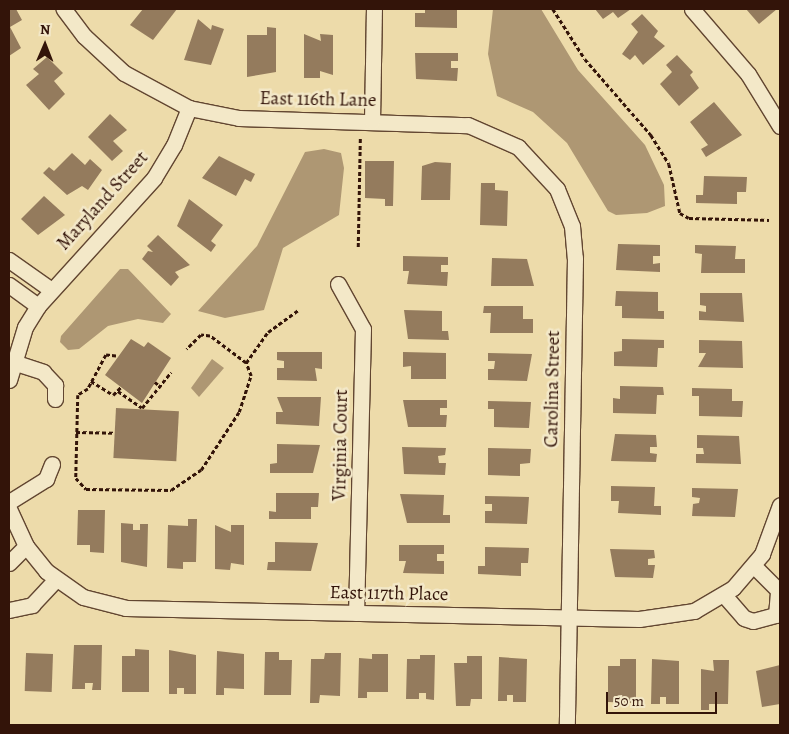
<!DOCTYPE html>
<html>
<head>
<meta charset="utf-8">
<style>
	body { margin:0 }
	#map { position:relative; width:789px; height:734px; overflow:hidden; background:#eddbaa; font-family:Alegreya,serif }
	div>[style] { position:absolute }
	.water>* { inset:0; background:#ae9773 }
	.building>* { inset:0; background:#947b5d; transform-origin:0 0 }
	.path>* { height:2.5px; margin-top:-1.25px; transform-origin:0; background:repeating-linear-gradient(90deg,#331409 0 4px,transparent 0 6.5px) }
	.roads { filter:drop-shadow(1px 0 #624631) drop-shadow(-1px 0 #624631) drop-shadow(0 1px #624631) drop-shadow(0 -1px #624631) }
	.minor>* { height:15px; margin:-7.5px; padding:0 7.5px; transform-origin:7.5px; border-radius:7.5px; background:#f3e8c8 }
	span { translate:-50% -50%; white-space:nowrap; text-align:center; line-height:1.15; -webkit-text-stroke:5px #f3e8c8; paint-order:stroke }
	.street-label { font-size:19px; color:#331409 }
	.frame { position:absolute; inset:0; border:10px solid #331409; pointer-events:none }
	.north { position:absolute; left:20px; top:20px; width:50px; height:50px; -webkit-text-stroke:4px #f3e8c8; paint-order:stroke; rotate:1deg; font-size:14px; font-weight:700; line-height:20px; text-align:center; color:#331409 }
	.north::after { content:''; display:block; margin:auto; width:18px; height:22px; background:#331409; clip-path:polygon(50% 0,100% 100%,50% 72%,0 100%) }
	.scale { position:absolute; left:606px; top:692px; width:111px; height:22px; box-sizing:border-box; border:2px solid #331409; border-top:0; padding-left:6px; font-size:15px; line-height:18px; white-space:nowrap; color:#331409; -webkit-text-stroke:4px #f3e8c8; paint-order:stroke }
</style>
</head>
<body>
<div id="map">
	<div class="water">
		<div style="clip-path:polygon(493px 9px,541px 9px,578px 70px,645px 145px,664px 185px,665px 206px,647px 213px,616px 215px,608px 211px,567px 143px,533px 112px,497px 96px,488px 54px)"></div>
		<div style="clip-path:polygon(324px 149px,341px 153px,344px 168px,339px 215px,283px 248px,264px 310px,225px 318px,198px 311px,257px 246px,305px 152px)"></div>
		<div style="clip-path:polygon(120px 269px,128px 269px,171px 314px,163px 323px,138px 319px,108px 326px,79px 349px,68px 350px,60px 342px,61px 336px)"></div>
		<div style="clip-path:polygon(212px 359px,224px 368px,199px 397px,191px 388px)"></div>
	</div>
	<div class="building">
		<div style="clip-path:polygon(9px 9px,16px 9px,22px 20px,10px 27px,21px 48px,9px 56px)"></div>
		<div style="clip-path:polygon(143px 9px,177px 9px,153px 40px,130px 25px)"></div>
		<div style="clip-path:polygon(425px 9px,457px 9px,457px 28px,415px 27px,415px 13px,425px 13px)"></div>
		<div style="clip-path:polygon(595px 9px,631px 9px,618px 18px,613px 12px,603px 19px)"></div>
		<div style="clip-path:polygon(746px 9px,777px 9px,759px 24px)"></div>
		<div style="clip-path:polygon(642px 14px,658px 31px,654px 37px,665px 46px,643px 65px,635px 55px,630px 60px,622px 54px,638px 32px,631px 24px)"></div>
		<div style="clip-path:polygon(198px 19px,211px 30px,212px 25px,224px 29px,211px 65px,184px 60px)"></div>
		<div style="clip-path:polygon(267px 27px,276px 28px,276px 72px,247px 77px,247px 35px,267px 35px)"></div>
		<div style="clip-path:polygon(304px 34px,321px 41px,320px 34px,333px 35px,333px 75px,320px 71px,320px 78px,304px 78px)"></div>
		<div style="clip-path:polygon(415px 53px,458px 53px,458px 61px,451px 61px,451px 68px,458px 68px,457px 81px,416px 79px)"></div>
		<div style="clip-path:polygon(677px 55px,693px 72px,690px 75px,699px 88px,679px 106px,660px 84px,672px 72px,666px 65px)"></div>
		<div style="clip-path:polygon(47px 57px,63px 73px,54px 81px,65px 94px,49px 110px,26px 85px,39px 74px,33px 69px)"></div>
		<div style="clip-path:polygon(714px 102px,742px 135px,706px 157px,701px 149px,708px 145px,690px 122px)"></div>
		<div style="clip-path:polygon(110px 114px,127px 130px,113px 141px,123px 151px,112px 161px,88px 137px)"></div>
		<div style="clip-path:polygon(72px 153px,85px 165px,90px 159px,102px 170px,88px 190px,82px 186px,67px 195px,43px 173px,49px 167px,54px 171px)"></div>
		<div style="clip-path:polygon(219px 156px,255px 174px,251px 182px,245px 179px,236px 196px,202px 178px)"></div>
		<div style="clip-path:polygon(365px 161px,394px 161px,393px 206px,385px 206px,385px 199px,365px 198px)"></div>
		<div style="clip-path:polygon(435px 162px,451px 163px,450px 200px,421px 200px,422px 166px)"></div>
		<div style="clip-path:polygon(704px 176px,747px 177px,746px 192px,737px 192px,737px 204px,696px 203px,696px 195px,703px 195px)"></div>
		<div style="clip-path:polygon(481px 183px,495px 183px,495px 190px,508px 191px,507px 226px,480px 225px)"></div>
		<div style="clip-path:polygon(44px 196px,65px 215px,38px 235px,21px 219px)"></div>
		<div style="clip-path:polygon(189px 199px,223px 225px,211px 241px,216px 245px,211px 252px,177px 226px)"></div>
		<div style="clip-path:polygon(158px 235px,190px 265px,175px 272px,179px 277px,171px 286px,142px 259px,148px 251px,153px 252px,147px 246px)"></div>
		<div style="clip-path:polygon(618px 244px,660px 245px,660px 256px,653px 256px,653px 264px,660px 263px,660px 272px,616px 270px)"></div>
		<div style="clip-path:polygon(695px 245px,736px 246px,735px 259px,745px 259px,745px 273px,701px 273px,702px 254px,695px 253px)"></div>
		<div style="clip-path:polygon(403px 256px,448px 257px,448px 265px,441px 265px,441px 272px,448px 272px,447px 286px,407px 284px,409px 271px,403px 271px)"></div>
		<div style="clip-path:polygon(492px 258px,527px 259px,534px 286px,491px 286px)"></div>
		<div style="clip-path:polygon(616px 291px,658px 292px,658px 311px,664px 311px,664px 319px,622px 318px,622px 306px,615px 306px)"></div>
		<div style="clip-path:polygon(700px 293px,742px 293px,744px 322px,699px 320px,699px 311px,706px 312px,706px 306px,700px 305px)"></div>
		<div style="clip-path:polygon(484px 306px,523px 306px,523px 319px,533px 319px,533px 333px,490px 333px,491px 313px,483px 313px)"></div>
		<div style="clip-path:polygon(404px 310px,442px 311px,442px 331px,448px 331px,449px 340px,408px 339px)"></div>
		<div style="clip-path:polygon(131px 339px,144px 347px,148px 342px,171px 358px,142px 403px,105px 375px)"></div>
		<div style="clip-path:polygon(622px 339px,664px 340px,664px 348px,658px 348px,657px 367px,614px 366px,614px 352px,622px 351px)"></div>
		<div style="clip-path:polygon(699px 340px,742px 341px,743px 368px,698px 367px,706px 353px,699px 353px)"></div>
		<div style="clip-path:polygon(277px 352px,322px 352px,322px 369px,315px 368px,317px 381px,277px 380px,277px 368px,284px 368px,284px 361px,277px 360px)"></div>
		<div style="clip-path:polygon(403px 352px,446px 353px,446px 379px,411px 379px,411px 366px,403px 367px)"></div>
		<div style="clip-path:polygon(488px 353px,532px 354px,527px 381px,488px 380px,488px 369px,494px 369px,495px 361px,488px 361px)"></div>
		<div style="clip-path:polygon(620px 386px,663px 387px,664px 395px,657px 395px,656px 414px,613px 413px,613px 398px,620px 399px)"></div>
		<div style="clip-path:polygon(692px 388px,732px 389px,732px 401px,743px 401px,742px 417px,699px 416px,699px 396px,692px 396px)"></div>
		<div style="clip-path:polygon(277px 397px,321px 397px,319px 426px,276px 424px,276px 412px,283px 412px)"></div>
		<div style="clip-path:polygon(403px 400px,447px 400px,447px 408px,440px 408px,440px 415px,447px 415px,446px 427px,408px 427px)"></div>
		<div style="clip-path:polygon(488px 401px,531px 402px,529px 428px,494px 427px,494px 409px,488px 409px)"></div>
		<div style="left:116px;top:408px;width:63px;height:50px;rotate:3deg"></div>
		<div style="clip-path:polygon(615px 434px,656px 435px,657px 447px,650px 447px,650px 453px,657px 454px,656px 462px,611px 461px)"></div>
		<div style="clip-path:polygon(697px 435px,739px 436px,741px 464px,696px 463px,696px 454px,704px 454px,703px 448px,697px 448px)"></div>
		<div style="clip-path:polygon(277px 444px,320px 445px,313px 473px,270px 473px,270px 464px,277px 463px)"></div>
		<div style="clip-path:polygon(402px 447px,446px 448px,445px 455px,438px 456px,439px 463px,446px 463px,445px 475px,404px 474px)"></div>
		<div style="clip-path:polygon(488px 448px,531px 449px,530px 463px,520px 464px,520px 476px,488px 475px)"></div>
		<div style="clip-path:polygon(611px 486px,655px 487px,654px 506px,661px 506px,661px 515px,618px 513px,619px 501px,611px 501px)"></div>
		<div style="clip-path:polygon(692px 488px,738px 489px,735px 517px,692px 516px,693px 504px,699px 503px,700px 498px,692px 497px)"></div>
		<div style="clip-path:polygon(276px 493px,319px 493px,318px 507px,311px 507px,311px 519px,269px 519px,269px 511px,276px 512px)"></div>
		<div style="clip-path:polygon(400px 494px,444px 495px,443px 515px,450px 515px,450px 523px,407px 523px)"></div>
		<div style="clip-path:polygon(485px 496px,529px 497px,527px 524px,485px 523px,485px 511px,492px 511px,492px 504px,485px 504px)"></div>
		<div style="clip-path:polygon(78px 510px,105px 510px,104px 553px,90px 552px,90px 545px,77px 545px)"></div>
		<div style="clip-path:polygon(188px 519px,197px 519px,196px 562px,183px 562px,183px 569px,167px 568px,168px 525px,188px 526px)"></div>
		<div style="clip-path:polygon(121px 523px,133px 524px,133px 530px,140px 530px,140px 524px,148px 524px,147px 567px,121px 562px)"></div>
		<div style="clip-path:polygon(215px 525px,231px 532px,231px 525px,244px 525px,244px 565px,231px 563px,230px 570px,215px 569px)"></div>
		<div style="clip-path:polygon(275px 542px,318px 543px,311px 571px,267px 570px,268px 562px,275px 562px)"></div>
		<div style="clip-path:polygon(399px 545px,444px 545px,444px 554px,437px 554px,437px 561px,444px 561px,444px 574px,403px 573px,406px 561px,399px 561px)"></div>
		<div style="clip-path:polygon(485px 547px,529px 548px,528px 563px,521px 563px,521px 576px,478px 574px,478px 566px,485px 566px)"></div>
		<div style="clip-path:polygon(610px 549px,654px 550px,655px 558px,648px 559px,648px 565px,655px 565px,653px 578px,615px 577px)"></div>
		<div style="clip-path:polygon(74px 645px,102px 645px,101px 690px,92px 690px,93px 683px,85px 683px,85px 689px,72px 689px)"></div>
		<div style="clip-path:polygon(135px 649px,149px 650px,149px 692px,122px 692px,122px 656px,135px 656px)"></div>
		<div style="clip-path:polygon(169px 650px,196px 655px,196px 694px,184px 694px,184px 688px,177px 688px,177px 694px,169px 694px)"></div>
		<div style="clip-path:polygon(217px 651px,244px 654px,244px 689px,224px 688px,224px 695px,216px 695px)"></div>
		<div style="clip-path:polygon(265px 652px,279px 652px,279px 660px,292px 660px,291px 695px,264px 695px)"></div>
		<div style="clip-path:polygon(325px 653px,341px 653px,340px 696px,320px 695px,319px 703px,310px 703px,311px 659px,324px 659px)"></div>
		<div style="left:53px;top:654px;width:38px;height:27px;rotate:92deg"></div>
		<div style="clip-path:polygon(372px 654px,388px 654px,388px 692px,367px 692px,367px 698px,358px 698px,359px 658px,372px 659px)"></div>
		<div style="clip-path:polygon(420px 655px,435px 655px,434px 700px,426px 699px,426px 693px,419px 693px,419px 699px,406px 699px,407px 659px,420px 659px)"></div>
		<div style="clip-path:polygon(467px 656px,482px 656px,482px 699px,471px 699px,470px 706px,456px 706px,454px 663px,467px 663px)"></div>
		<div style="clip-path:polygon(499px 657px,527px 659px,526px 702px,513px 702px,513px 695px,507px 695px,507px 701px,498px 701px)"></div>
		<div style="clip-path:polygon(620px 659px,636px 659px,636px 703px,608px 702px,608px 666px,620px 666px)"></div>
		<div style="clip-path:polygon(652px 659px,679px 661px,679px 704px,666px 704px,666px 697px,660px 697px,660px 704px,651px 704px)"></div>
		<div style="clip-path:polygon(713px 660px,729px 660px,728px 704px,709px 704px,709px 710px,701px 710px,701px 669px,714px 671px)"></div>
		<div style="clip-path:polygon(780px 665px,780px 704px,762px 707px,756px 671px)"></div>
	</div>
	<div class="path">
		<div style="left:553px;top:9px;width:59px;rotate:57.4deg"></div>
		<div style="left:585px;top:59px;width:101px;rotate:49deg"></div>
		<div style="left:651px;top:135px;width:34px;rotate:58deg"></div>
		<div style="left:669px;top:164px;width:50px;rotate:77.3deg"></div>
		<div style="left:680px;top:213px;width:10px;rotate:29deg"></div>
		<div style="left:689px;top:218px;width:80px;rotate:1.4deg"></div>
		<div style="left:358px;top:247px;width:109px;rotate:-88.9deg"></div>
		<div style="left:116px;top:356px;width:10px;rotate:-174deg"></div>
		<div style="left:106px;top:355px;width:38px;rotate:118deg"></div>
		<div style="left:88px;top:389px;width:12px;rotate:149deg"></div>
		<div style="left:78px;top:395px;width:83px;rotate:91.4deg"></div>
		<div style="left:76px;top:478px;width:15px;rotate:48deg"></div>
		<div style="left:86px;top:489px;width:85px;rotate:0.7deg"></div>
		<div style="left:171px;top:490px;width:36px;rotate:-34deg"></div>
		<div style="left:201px;top:470px;width:69px;rotate:-56.8deg"></div>
		<div style="left:239px;top:412px;width:38px;rotate:-72deg"></div>
		<div style="left:251px;top:376px;width:14px;rotate:-111deg"></div>
		<div style="left:246px;top:363px;width:45px;rotate:-143.1deg"></div>
		<div style="left:210px;top:336px;width:9px;rotate:-174deg"></div>
		<div style="left:201px;top:335px;width:20px;rotate:135deg"></div>
		<div style="left:246px;top:363px;width:38px;rotate:-55deg"></div>
		<div style="left:268px;top:332px;width:37px;rotate:-36deg"></div>
		<div style="left:91px;top:381px;width:26px;rotate:32deg"></div>
		<div style="left:113px;top:395px;width:11px;rotate:-45deg"></div>
		<div style="left:155px;top:382px;width:8px;rotate:40deg"></div>
		<div style="left:118px;top:391px;width:29px;rotate:35deg"></div>
		<div style="left:142px;top:408px;width:46px;rotate:-51.1deg"></div>
		<div style="left:76px;top:432px;width:39px;rotate:1deg"></div>
	</div>
	<div class="roads">
		<div class="minor">
			<div style="left:692px;top:9px;width:86px;rotate:49.3deg"></div>
			<div style="left:748px;top:74px;width:61px;rotate:58.4deg"></div>
			<div style="left:189px;top:108px;width:51px;rotate:11.3deg"></div>
			<div style="left:239px;top:118px;width:229px;rotate:1.8deg"></div>
			<div style="left:468px;top:125px;width:55px;rotate:23.7deg"></div>
			<div style="left:518px;top:147px;width:57px;rotate:47.1deg"></div>
			<div style="left:557px;top:189px;width:40px;rotate:68deg"></div>
			<div style="left:572px;top:226px;width:32px;rotate:85deg"></div>
			<div style="left:575px;top:258px;width:467px;rotate:91deg"></div>
			<div style="left:372px;top:121px;width:112px;rotate:-89deg"></div>
			<div style="left:9px;top:260px;width:50px;rotate:35.3deg"></div>
			<div style="left:338px;top:284px;width:51px;rotate:60.9deg"></div>
			<div style="left:363px;top:329px;width:284px;rotate:91.4deg"></div>
			<div style="left:9px;top:285px;width:36px;rotate:36deg"></div>
			<div style="left:13px;top:362px;width:32px;rotate:18deg"></div>
			<div style="left:43px;top:372px;width:18px;rotate:47deg"></div>
			<div style="left:55px;top:385px;width:14px;rotate:90deg"></div>
			<div style="left:9px;top:380px;width:55px;rotate:-73.2deg"></div>
			<div style="left:25px;top:327px;width:25px;rotate:-58deg"></div>
			<div style="left:38px;top:306px;width:173px;rotate:-47.8deg"></div>
			<div style="left:154px;top:178px;width:39px;rotate:-59deg"></div>
			<div style="left:174px;top:145px;width:40px;rotate:-68deg"></div>
			<div style="left:189px;top:108px;width:74px;rotate:-151.7deg"></div>
			<div style="left:124px;top:73px;width:54px;rotate:-137.2deg"></div>
			<div style="left:84px;top:36px;width:34px;rotate:-127deg"></div>
			<div style="left:9px;top:502px;width:44px;rotate:-31.9deg"></div>
			<div style="left:46px;top:479px;width:16px;rotate:-68deg"></div>
			<div style="left:9px;top:509px;width:41px;rotate:65.3deg"></div>
			<div style="left:26px;top:546px;width:32px;rotate:51deg"></div>
			<div style="left:46px;top:571px;width:45px;rotate:35.1deg"></div>
			<div style="left:83px;top:597px;width:44px;rotate:14.3deg"></div>
			<div style="left:126px;top:608px;width:513px;rotate:1.23deg"></div>
			<div style="left:639px;top:619px;width:56px;rotate:-8.3deg"></div>
			<div style="left:694px;top:611px;width:45px;rotate:-30.5deg"></div>
			<div style="left:733px;top:588px;width:45px;rotate:-49.5deg"></div>
			<div style="left:762px;top:554px;width:52px;rotate:-69.8deg"></div>
			<div style="left:9px;top:563px;width:24px;rotate:-45deg"></div>
			<div style="left:724px;top:595px;width:30px;rotate:49deg"></div>
			<div style="left:744px;top:618px;width:9px;rotate:18deg"></div>
			<div style="left:753px;top:621px;width:24px;rotate:-15deg"></div>
			<div style="left:776px;top:615px;width:25px;rotate:-85deg"></div>
			<div style="left:778px;top:590px;width:34px;rotate:-135deg"></div>
			<div style="left:9px;top:610px;width:24px;rotate:-12deg"></div>
			<div style="left:32px;top:605px;width:35px;rotate:-47deg"></div>
		</div>
	</div>
	<div class="street-label">
		<span style="left:318px;top:100px;rotate:1deg">East 116th Lane</span>
		<span style="left:103px;top:201px;rotate:-48deg">Maryland Street</span>
		<span style="left:553px;top:389px;rotate:-89deg">Carolina Street</span>
		<span style="left:341px;top:445px;rotate:-89deg">Virginia Court</span>
		<span style="left:389px;top:594px;rotate:1deg">East 117th Place</span>
	</div>
	<div class="frame"></div>
	<div class="north">N</div>
	<div class="scale">50 m</div>
</div>
</body>
</html>
